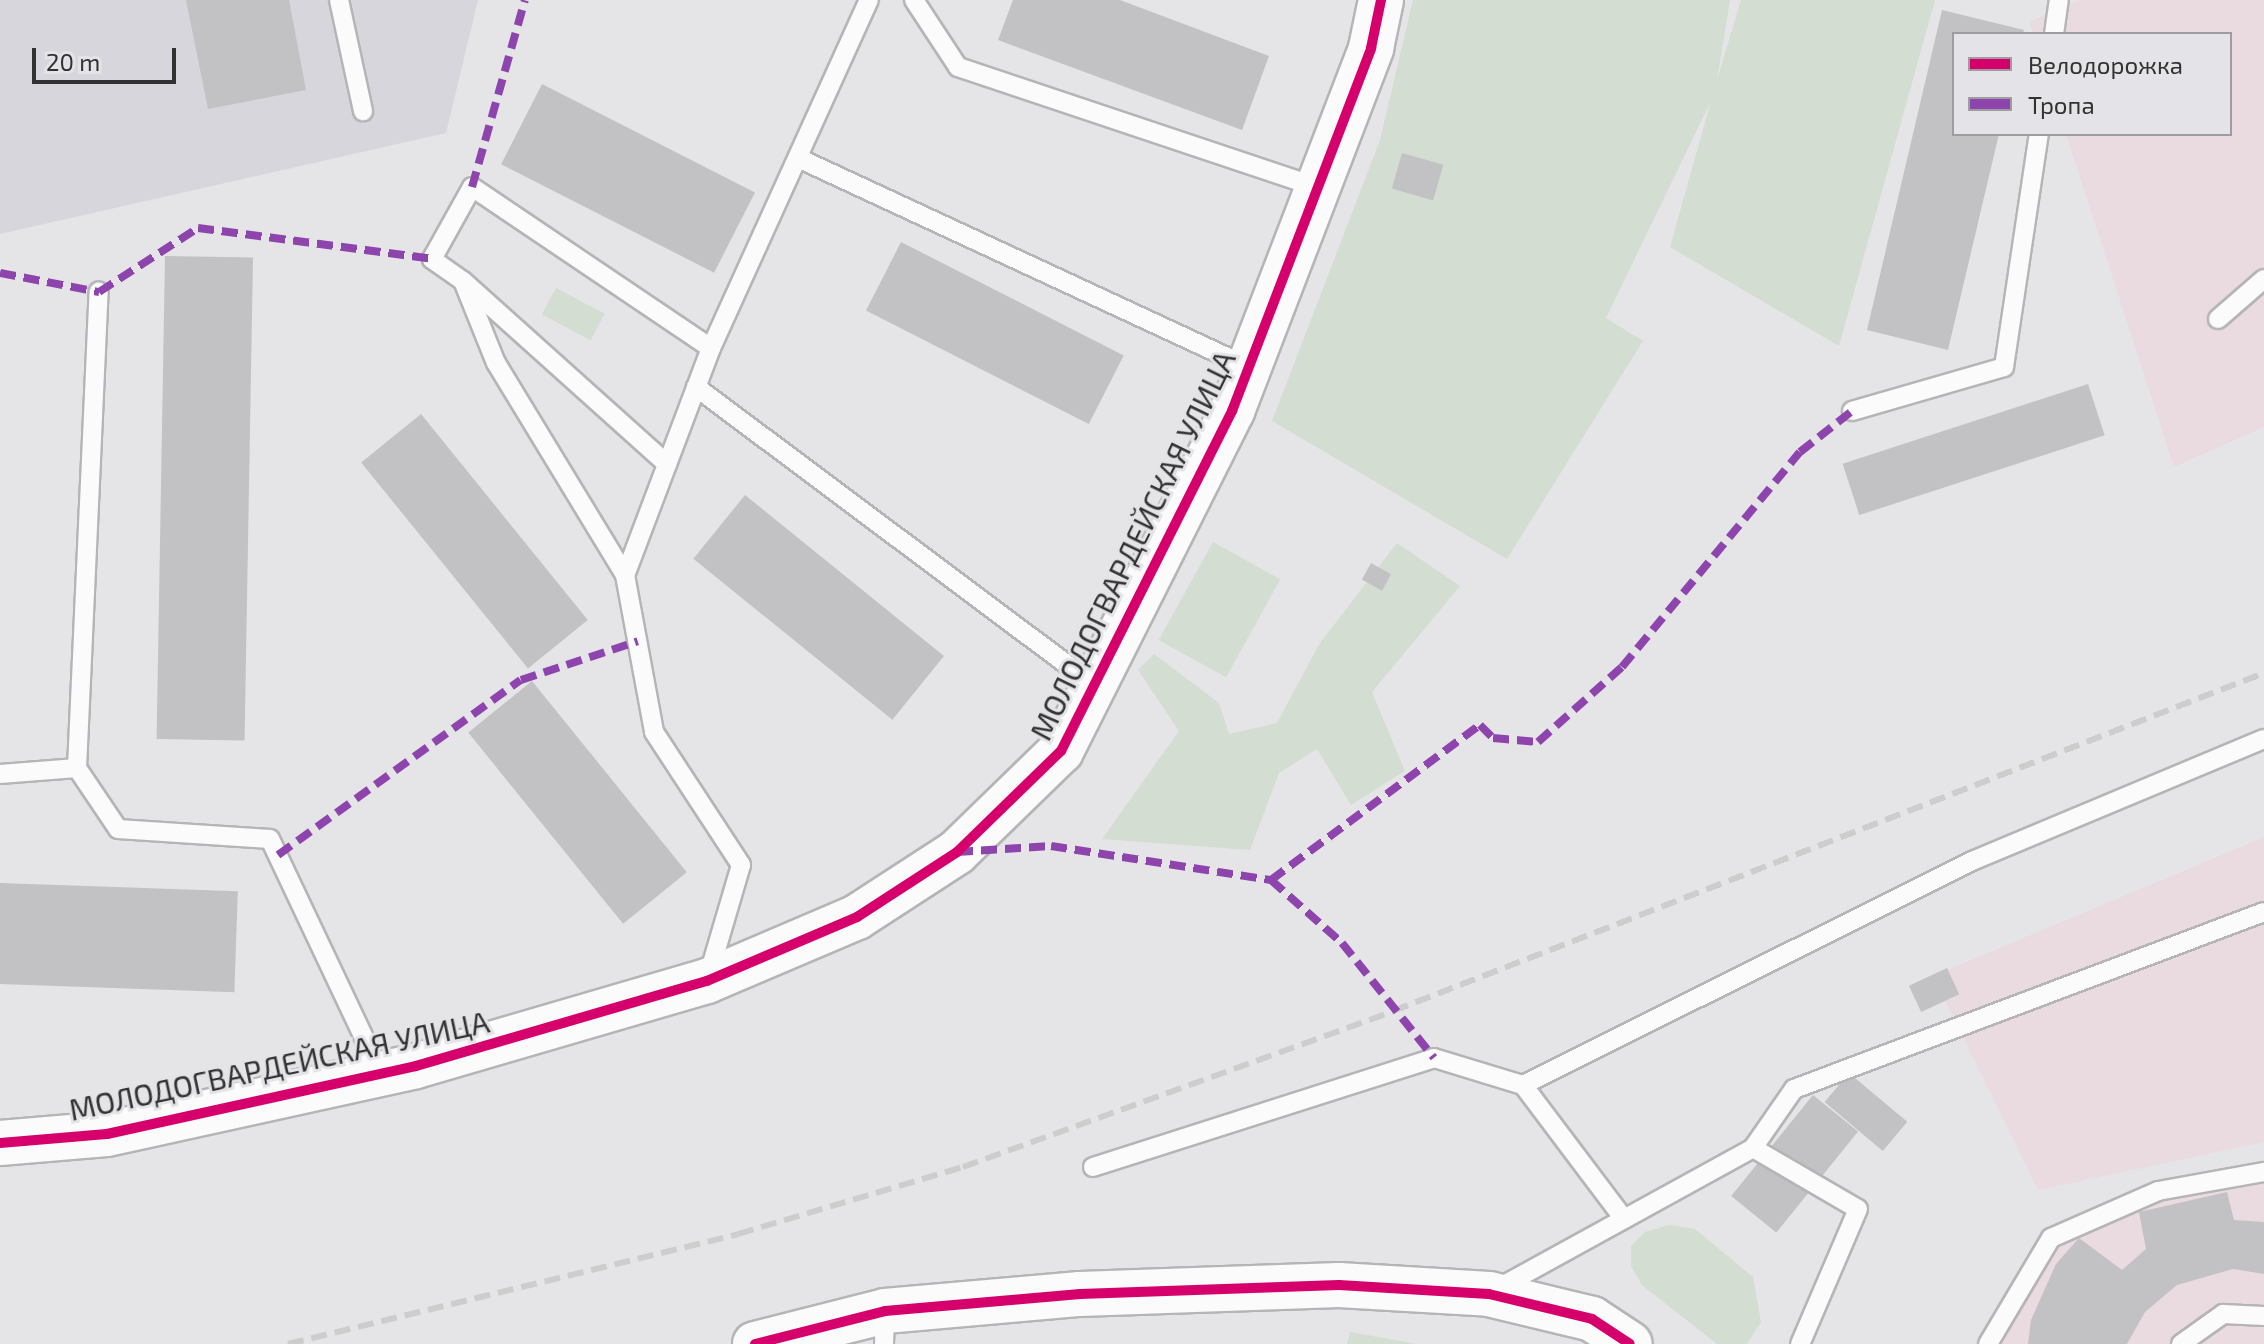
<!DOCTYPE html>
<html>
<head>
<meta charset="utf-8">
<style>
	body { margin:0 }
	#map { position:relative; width:2264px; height:1344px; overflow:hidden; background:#e5e5e7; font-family:"Exo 2",sans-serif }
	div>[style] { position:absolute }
	.industrial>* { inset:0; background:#e9dbe0 }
	.built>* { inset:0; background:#d6d6dc }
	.green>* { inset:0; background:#d4ddd1; transform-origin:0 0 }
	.building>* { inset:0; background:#c2c2c4; transform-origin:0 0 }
	.roads { filter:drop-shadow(2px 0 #b5b4b6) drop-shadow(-2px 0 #b5b4b6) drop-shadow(0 2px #b5b4b6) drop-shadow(0 -2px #b5b4b6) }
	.lane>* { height:18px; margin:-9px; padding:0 9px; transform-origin:9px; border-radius:9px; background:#fbfbfb }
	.secondary>* { height:44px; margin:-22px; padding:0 22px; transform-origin:22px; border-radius:22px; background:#fbfbfb }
	.rail>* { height:6px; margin-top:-3px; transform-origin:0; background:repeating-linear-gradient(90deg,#cdcdce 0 16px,transparent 0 24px) }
	.quiet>* { height:8px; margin-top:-4px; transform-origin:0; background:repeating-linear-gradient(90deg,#8e44ad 0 16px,transparent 0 24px) }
	.cycleway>* { height:10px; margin:-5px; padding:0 5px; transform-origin:5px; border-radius:5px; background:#d6006c }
	span { translate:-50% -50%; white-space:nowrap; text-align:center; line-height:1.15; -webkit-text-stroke:6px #e4e4e8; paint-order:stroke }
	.street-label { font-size:30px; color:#323233 }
	.legend { position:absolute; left:1952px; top:32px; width:280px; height:104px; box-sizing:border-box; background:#e4e4e8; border:2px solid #9d9da0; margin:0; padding:10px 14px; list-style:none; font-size:24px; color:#323233 }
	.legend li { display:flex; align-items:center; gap:16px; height:40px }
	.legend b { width:40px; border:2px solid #9d9da0 }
	.scale { position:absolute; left:32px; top:48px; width:144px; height:36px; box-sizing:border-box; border:4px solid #323233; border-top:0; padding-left:10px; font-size:24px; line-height:28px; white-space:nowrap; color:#323233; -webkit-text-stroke:6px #e4e4e8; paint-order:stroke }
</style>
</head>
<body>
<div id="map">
	<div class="industrial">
		<div style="clip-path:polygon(2080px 0,2264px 0,2264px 427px,2174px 467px,2066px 134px,2230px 134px,2230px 34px,2033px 34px,2029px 22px)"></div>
		<div style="clip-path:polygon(2264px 837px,2264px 1142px,2038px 1190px,1933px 976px)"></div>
		<div style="clip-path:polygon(2264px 1176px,2264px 1344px,2002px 1344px,2067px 1225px,2228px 1179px)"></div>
	</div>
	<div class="built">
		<div style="clip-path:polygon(0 0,478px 0,446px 133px,0 234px)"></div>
	</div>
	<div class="green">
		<div style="clip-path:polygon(1413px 0,1730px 0,1717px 80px,1741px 0,1935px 0,1839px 346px,1670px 247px,1711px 101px,1606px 318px,1643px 341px,1507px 559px,1272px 421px,1380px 140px)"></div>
		<div style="left:556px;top:288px;width:55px;height:30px;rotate:28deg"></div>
		<div style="left:1213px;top:542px;width:77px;height:112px;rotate:29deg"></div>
		<div style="clip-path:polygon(1397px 543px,1460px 586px,1372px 692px,1405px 771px,1351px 805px,1317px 749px,1279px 773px,1250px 850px,1102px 839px,1179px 731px,1138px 670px,1154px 654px,1219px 703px,1229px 734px,1277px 723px,1320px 643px)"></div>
		<div style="clip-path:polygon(1669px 1225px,1695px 1229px,1753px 1277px,1761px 1322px,1747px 1344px,1717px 1344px,1642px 1285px,1631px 1266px,1631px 1246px,1645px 1232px)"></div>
		<div style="clip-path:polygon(1350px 1332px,1417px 1344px,1347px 1344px)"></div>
	</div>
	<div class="building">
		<div style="clip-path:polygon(186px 0,289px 0,306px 90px,208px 109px)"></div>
		<div style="clip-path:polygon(1013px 0,1120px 0,1269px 56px,1242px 130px,998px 40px)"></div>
		<div style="clip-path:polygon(1942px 10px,2024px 30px,2023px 34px,1954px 34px,1954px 134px,1999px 134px,1948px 350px,1867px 330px)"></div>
		<div style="left:542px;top:84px;width:239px;height:90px;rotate:27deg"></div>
		<div style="left:1402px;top:153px;width:43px;height:37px;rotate:16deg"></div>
		<div style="left:901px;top:242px;width:250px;height:77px;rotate:27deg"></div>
		<div style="left:165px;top:256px;width:88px;height:483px;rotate:1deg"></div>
		<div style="left:2088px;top:384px;width:54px;height:258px;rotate:72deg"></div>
		<div style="left:421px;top:414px;width:265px;height:77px;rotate:51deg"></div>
		<div style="left:745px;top:495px;width:256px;height:82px;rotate:39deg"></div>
		<div style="left:1371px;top:563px;width:23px;height:19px;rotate:29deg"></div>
		<div style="left:532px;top:681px;width:246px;height:82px;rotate:51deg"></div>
		<div style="left:0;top:883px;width:238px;height:101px;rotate:2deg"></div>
		<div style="left:1947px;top:968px;width:29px;height:42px;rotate:65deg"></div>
		<div style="left:1849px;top:1073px;width:76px;height:38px;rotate:40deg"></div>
		<div style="left:1813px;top:1095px;width:58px;height:130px;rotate:39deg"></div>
		<div style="clip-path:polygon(2227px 1192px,2234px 1220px,2264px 1222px,2264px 1274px,2233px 1269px,2177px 1285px,2145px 1312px,2127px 1344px,2028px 1344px,2031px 1320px,2056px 1264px,2079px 1238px,2122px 1270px,2146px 1249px,2139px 1212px)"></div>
	</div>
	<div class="roads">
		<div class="lane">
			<div style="left:339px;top:0;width:114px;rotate:77.8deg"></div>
			<div style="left:914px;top:0;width:80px;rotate:56.7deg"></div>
			<div style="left:958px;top:67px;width:379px;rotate:18.5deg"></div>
			<div style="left:2054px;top:34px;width:34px;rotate:-82deg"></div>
			<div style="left:798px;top:158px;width:497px;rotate:24.9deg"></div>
			<div style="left:463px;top:281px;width:38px;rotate:-145deg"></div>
			<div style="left:432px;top:259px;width:82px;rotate:-60.9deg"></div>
			<div style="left:472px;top:187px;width:288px;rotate:34deg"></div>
			<div style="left:711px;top:348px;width:243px;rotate:110.7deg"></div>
			<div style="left:625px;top:575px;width:160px;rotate:79.5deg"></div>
			<div style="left:654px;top:732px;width:159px;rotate:56.8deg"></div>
			<div style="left:741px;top:865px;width:114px;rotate:106.4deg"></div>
			<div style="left:2218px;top:319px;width:61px;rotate:-41deg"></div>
			<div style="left:711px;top:348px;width:382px;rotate:-65.6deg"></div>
			<div style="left:696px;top:387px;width:498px;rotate:36.8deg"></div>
			<div style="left:1852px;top:411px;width:158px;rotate:-16.1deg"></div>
			<div style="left:2004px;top:367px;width:236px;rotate:-81.5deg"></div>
			<div style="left:625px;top:575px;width:248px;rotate:-121.3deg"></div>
			<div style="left:496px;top:363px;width:88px;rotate:-111.9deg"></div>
			<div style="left:463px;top:281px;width:274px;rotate:41.9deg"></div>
			<div style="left:77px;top:768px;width:477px;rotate:-87.4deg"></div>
			<div style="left:0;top:774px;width:77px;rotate:-4.5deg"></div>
			<div style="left:77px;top:768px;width:73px;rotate:56.1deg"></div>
			<div style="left:118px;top:829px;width:152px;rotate:3.8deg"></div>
			<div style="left:270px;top:839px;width:260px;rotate:64.7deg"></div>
			<div style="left:1753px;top:1148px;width:72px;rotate:-55.2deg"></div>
			<div style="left:1794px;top:1089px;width:502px;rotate:-20.64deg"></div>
			<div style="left:1093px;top:1167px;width:358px;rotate:-17.7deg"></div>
			<div style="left:1434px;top:1058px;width:93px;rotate:16.9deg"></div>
			<div style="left:1624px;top:1219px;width:168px;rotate:-127deg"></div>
			<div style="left:1523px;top:1085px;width:502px;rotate:-26.51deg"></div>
			<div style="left:1972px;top:861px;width:316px;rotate:-22.7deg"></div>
			<div style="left:1495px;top:1290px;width:294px;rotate:-28.8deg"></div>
			<div style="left:1753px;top:1148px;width:121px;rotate:30.2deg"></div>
			<div style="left:1858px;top:1209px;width:147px;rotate:113.2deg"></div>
			<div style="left:884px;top:1344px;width:33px;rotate:-88deg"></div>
			<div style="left:1988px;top:1344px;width:123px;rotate:-59.3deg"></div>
			<div style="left:2051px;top:1238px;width:117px;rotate:-23.7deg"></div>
			<div style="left:2158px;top:1191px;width:108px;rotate:-10.2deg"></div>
			<div style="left:2181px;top:1344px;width:52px;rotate:-35.5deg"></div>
			<div style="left:2223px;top:1314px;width:41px;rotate:2.8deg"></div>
		</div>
		<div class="secondary">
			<div style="left:0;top:1143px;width:107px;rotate:-4.8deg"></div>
			<div style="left:107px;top:1134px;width:316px;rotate:-12.4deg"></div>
			<div style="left:416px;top:1066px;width:303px;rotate:-16.3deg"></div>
			<div style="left:707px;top:981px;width:163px;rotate:-23.1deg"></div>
			<div style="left:857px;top:917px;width:119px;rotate:-33deg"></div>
			<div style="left:957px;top:852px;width:145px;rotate:-44.2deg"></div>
			<div style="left:1061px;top:751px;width:381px;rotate:-63.3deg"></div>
			<div style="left:1232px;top:411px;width:389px;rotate:-69deg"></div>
			<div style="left:1371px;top:48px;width:49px;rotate:-78.2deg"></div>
			<div style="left:755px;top:1344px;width:134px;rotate:-14.2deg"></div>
			<div style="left:885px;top:1311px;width:196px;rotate:-5deg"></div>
			<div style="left:1080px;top:1294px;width:259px;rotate:-2deg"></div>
			<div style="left:1339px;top:1285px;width:150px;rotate:3.4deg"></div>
			<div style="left:1489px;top:1294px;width:106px;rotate:13.6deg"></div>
			<div style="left:1592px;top:1319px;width:45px;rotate:33.3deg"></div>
		</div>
	</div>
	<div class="rail">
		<div style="left:288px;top:1344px;width:463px;rotate:-13.7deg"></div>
		<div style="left:738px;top:1234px;width:235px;rotate:-16.6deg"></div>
		<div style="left:963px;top:1167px;width:457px;rotate:-19.9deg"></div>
		<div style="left:1393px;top:1011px;width:934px;rotate:-21.21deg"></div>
	</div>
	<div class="quiet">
		<div style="left:472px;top:187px;width:194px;rotate:-74.2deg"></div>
		<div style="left:0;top:273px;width:101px;rotate:10.9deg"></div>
		<div style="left:99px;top:292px;width:118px;rotate:-32.9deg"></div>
		<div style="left:198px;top:228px;width:236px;rotate:7.5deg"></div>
		<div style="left:957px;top:852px;width:94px;rotate:-3.7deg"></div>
		<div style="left:1051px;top:846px;width:223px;rotate:8.8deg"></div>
		<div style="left:1271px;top:880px;width:95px;rotate:41.6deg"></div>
		<div style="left:1342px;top:943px;width:147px;rotate:51.3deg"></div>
		<div style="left:278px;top:855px;width:299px;rotate:-35.8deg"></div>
		<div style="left:521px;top:680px;width:123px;rotate:-18.4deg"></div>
		<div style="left:1271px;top:880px;width:260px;rotate:-36.6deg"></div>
		<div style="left:1480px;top:725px;width:18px;rotate:45deg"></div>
		<div style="left:1493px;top:738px;width:45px;rotate:5.1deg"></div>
		<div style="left:1538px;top:742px;width:113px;rotate:-41.8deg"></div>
		<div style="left:1622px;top:667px;width:279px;rotate:-50.4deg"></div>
		<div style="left:1800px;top:452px;width:66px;rotate:-38.3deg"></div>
	</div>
	<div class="cycleway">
		<div style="left:0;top:1143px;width:107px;rotate:-4.8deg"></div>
		<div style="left:107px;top:1134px;width:316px;rotate:-12.4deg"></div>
		<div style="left:416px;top:1066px;width:303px;rotate:-16.3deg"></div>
		<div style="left:707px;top:981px;width:163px;rotate:-23.1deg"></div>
		<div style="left:857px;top:917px;width:119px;rotate:-33deg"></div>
		<div style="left:957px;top:852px;width:145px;rotate:-44.2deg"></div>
		<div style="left:1061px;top:751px;width:381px;rotate:-63.3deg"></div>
		<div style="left:1232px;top:411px;width:389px;rotate:-69deg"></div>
		<div style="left:1371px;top:48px;width:49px;rotate:-78.2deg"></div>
		<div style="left:755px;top:1344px;width:134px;rotate:-14.2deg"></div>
		<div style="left:885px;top:1311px;width:196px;rotate:-5deg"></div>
		<div style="left:1080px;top:1294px;width:259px;rotate:-2deg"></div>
		<div style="left:1339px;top:1285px;width:150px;rotate:3.4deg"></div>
		<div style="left:1489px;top:1294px;width:106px;rotate:13.6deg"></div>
		<div style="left:1592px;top:1319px;width:45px;rotate:33.3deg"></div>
	</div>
	<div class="street-label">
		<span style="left:1132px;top:545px;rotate:-64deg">МОЛОДОГВАРДЕЙСКАЯ УЛИЦА</span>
		<span style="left:279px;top:1065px;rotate:-12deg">МОЛОДОГВАРДЕЙСКАЯ УЛИЦА</span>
	</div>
	<ul class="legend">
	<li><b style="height:10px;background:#d6006c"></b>Велодорожка</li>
	<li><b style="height:10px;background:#8e44ad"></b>Тропа</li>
	</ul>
	<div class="scale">20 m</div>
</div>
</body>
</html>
